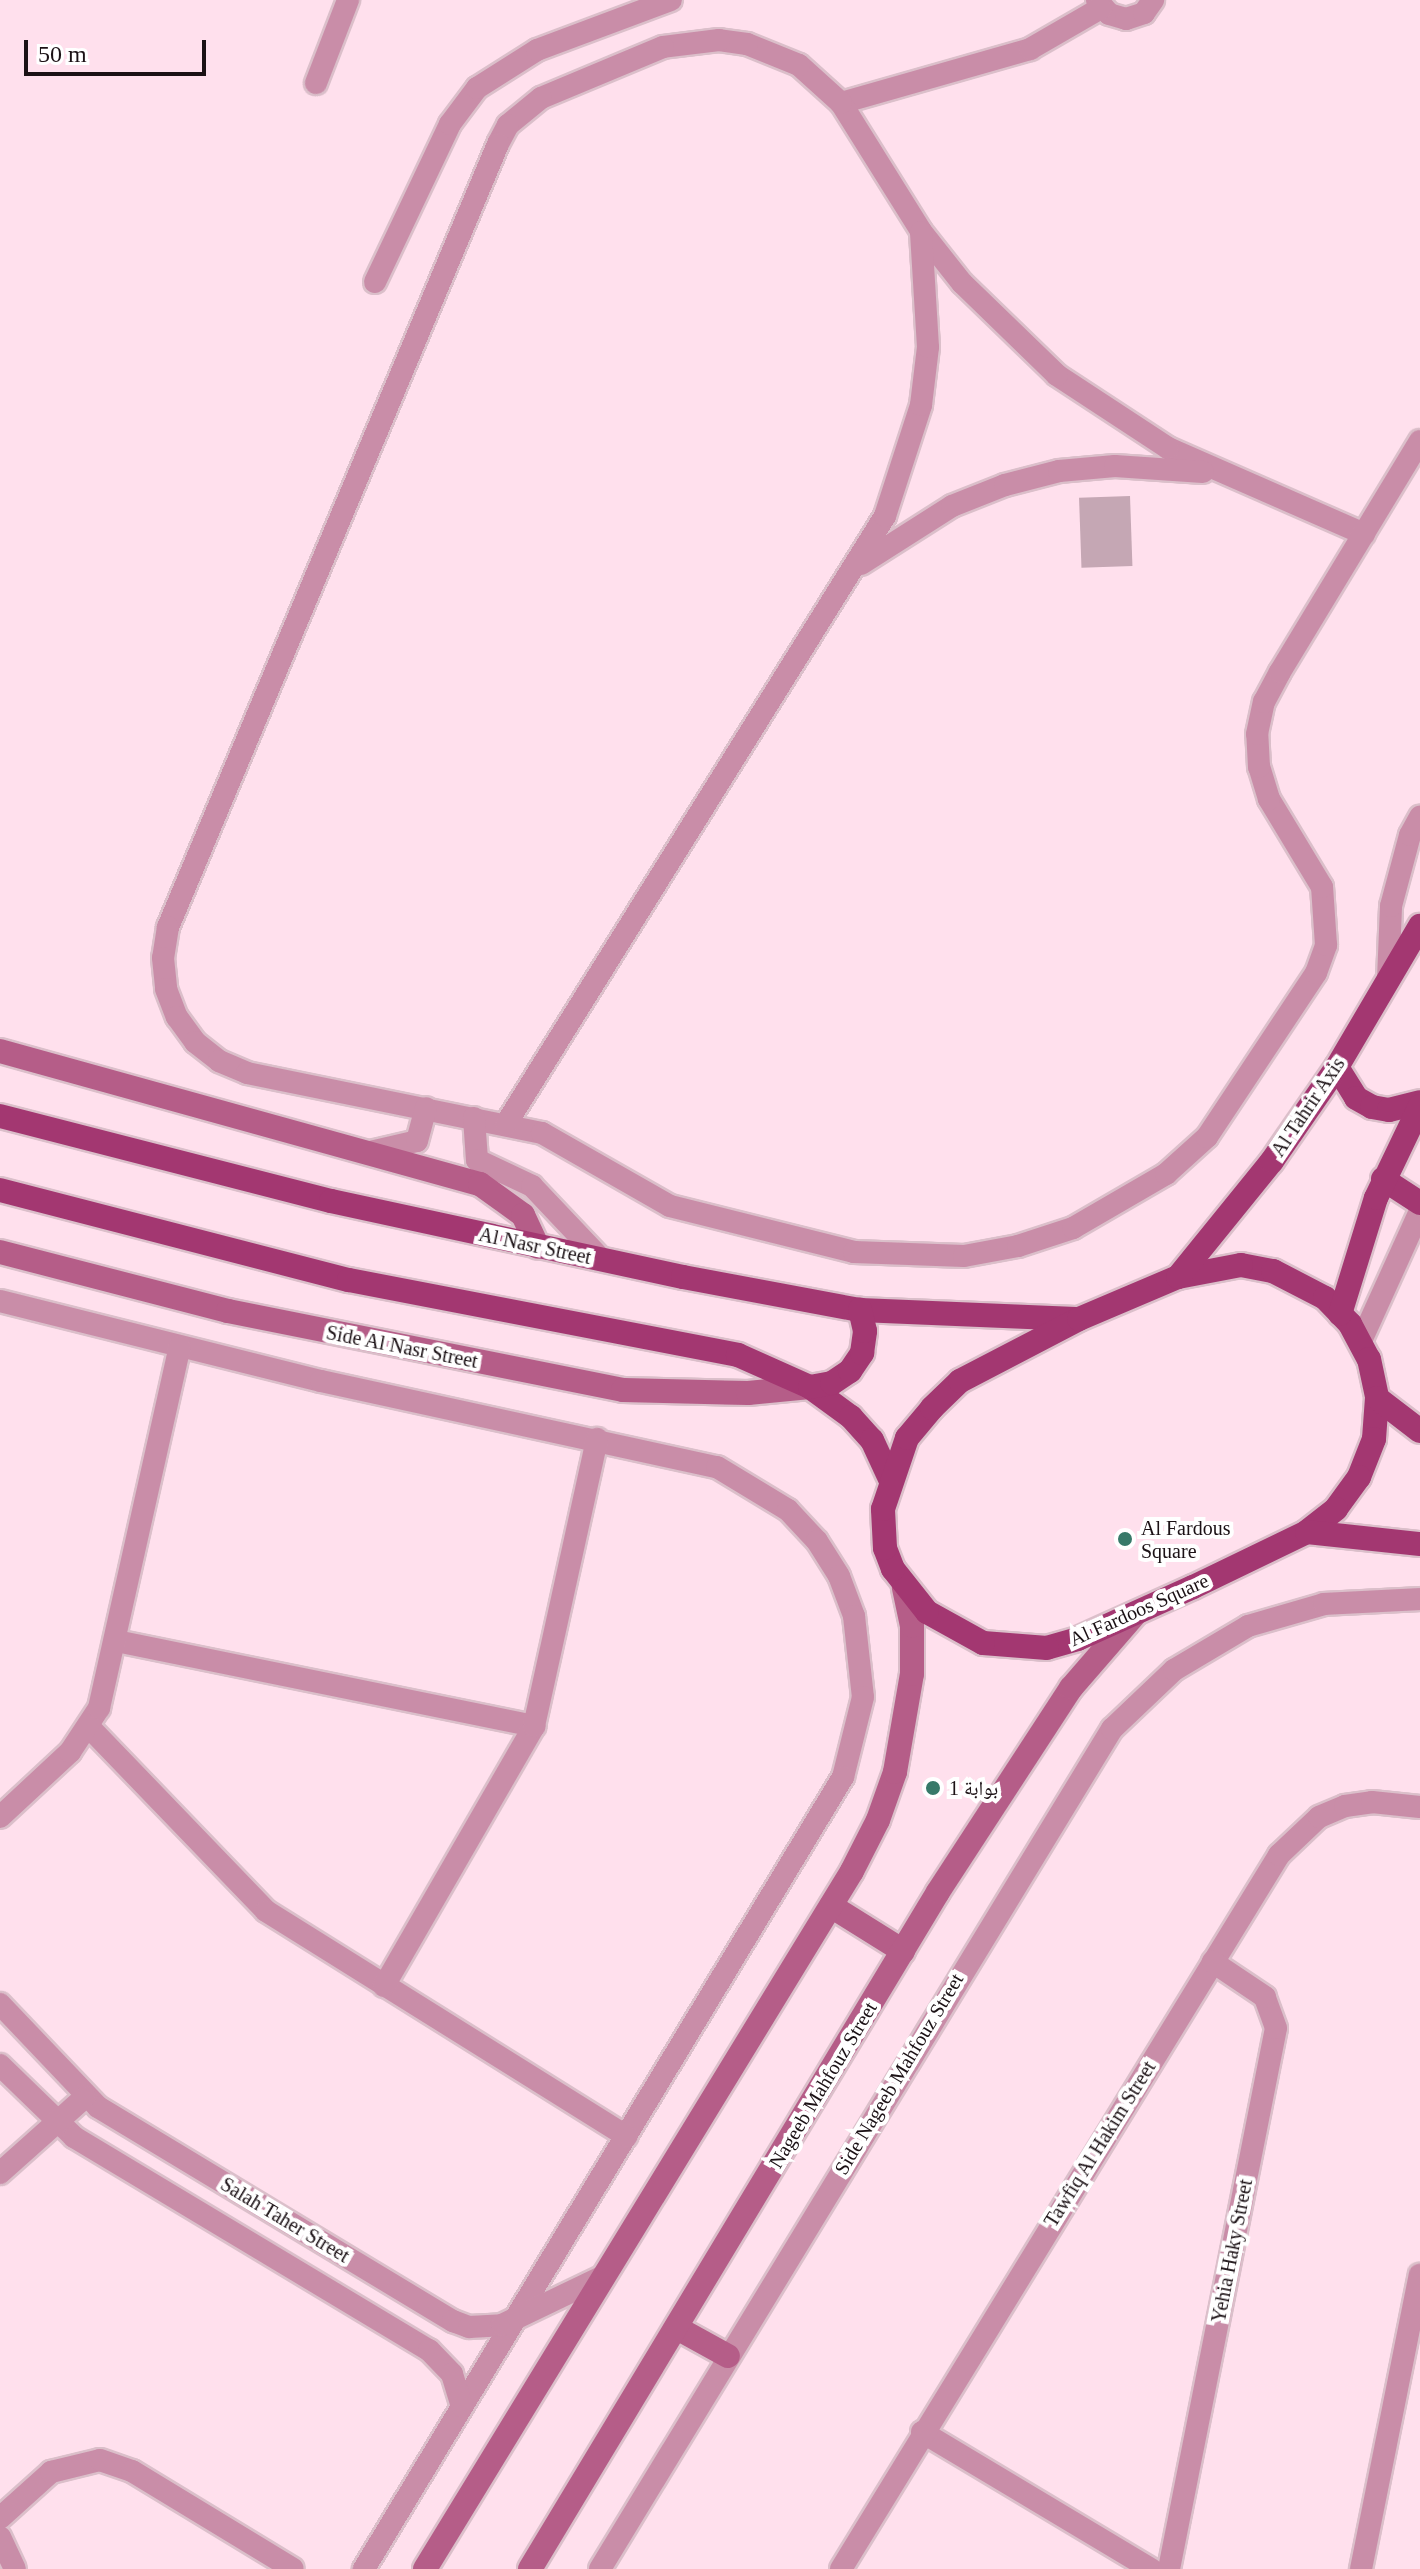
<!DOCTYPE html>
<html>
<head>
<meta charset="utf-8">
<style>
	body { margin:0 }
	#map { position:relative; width:1420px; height:2569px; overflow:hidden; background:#ffe0ed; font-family:"Times New Roman","Noto Naskh Arabic",serif }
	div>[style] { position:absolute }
	.building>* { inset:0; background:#c5a7b4; transform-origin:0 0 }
	.roads { filter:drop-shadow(2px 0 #dbbfca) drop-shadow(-2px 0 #dbbfca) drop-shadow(0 2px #dbbfca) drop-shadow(0 -2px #dbbfca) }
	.street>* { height:22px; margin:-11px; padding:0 11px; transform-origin:11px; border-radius:11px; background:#c98da8 }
	.secondary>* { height:24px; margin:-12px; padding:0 12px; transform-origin:12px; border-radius:12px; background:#b55d88 }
	.primary>* { height:24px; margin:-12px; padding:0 12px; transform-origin:12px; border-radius:12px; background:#a33771 }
	.dots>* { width:22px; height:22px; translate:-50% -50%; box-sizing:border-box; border:4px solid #fff; border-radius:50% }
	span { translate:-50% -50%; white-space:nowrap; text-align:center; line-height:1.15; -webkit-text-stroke:8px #fff; paint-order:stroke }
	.street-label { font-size:20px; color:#1b1115 }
	.poi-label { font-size:20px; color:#1b1115 }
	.left { translate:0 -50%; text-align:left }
	.scale { position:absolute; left:24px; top:40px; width:182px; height:36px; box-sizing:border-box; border:4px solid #1b1115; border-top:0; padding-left:10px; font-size:24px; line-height:28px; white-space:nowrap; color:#1b1115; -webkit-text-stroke:6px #fff; paint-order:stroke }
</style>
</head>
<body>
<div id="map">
	<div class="building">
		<div style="left:1130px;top:496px;width:70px;height:51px;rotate:88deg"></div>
	</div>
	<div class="roads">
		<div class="street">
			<div style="left:1097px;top:0;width:18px;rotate:49deg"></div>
			<div style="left:1109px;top:14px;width:18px;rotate:16deg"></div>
			<div style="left:1126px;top:19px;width:19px;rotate:-18deg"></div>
			<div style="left:1144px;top:13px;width:16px;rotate:-55deg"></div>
			<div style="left:316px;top:83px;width:89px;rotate:-68.9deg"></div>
			<div style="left:841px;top:103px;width:197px;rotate:-15.9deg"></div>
			<div style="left:1030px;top:49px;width:82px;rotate:-30deg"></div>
			<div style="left:375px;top:282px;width:175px;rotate:-64.6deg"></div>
			<div style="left:450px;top:124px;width:45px;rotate:-53.1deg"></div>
			<div style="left:477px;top:88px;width:71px;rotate:-32.3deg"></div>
			<div style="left:537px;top:50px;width:143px;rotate:-20.5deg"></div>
			<div style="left:1364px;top:534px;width:214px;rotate:-156.3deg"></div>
			<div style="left:1168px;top:448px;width:133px;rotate:-146.7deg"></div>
			<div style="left:1057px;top:375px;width:132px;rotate:-135.9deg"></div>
			<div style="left:962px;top:283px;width:66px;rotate:-128.3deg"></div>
			<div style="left:921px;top:231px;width:151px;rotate:-122deg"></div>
			<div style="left:841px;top:103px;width:57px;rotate:-137.9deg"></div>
			<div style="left:799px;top:65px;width:56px;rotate:-158deg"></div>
			<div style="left:747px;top:44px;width:28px;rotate:-172deg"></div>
			<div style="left:719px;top:40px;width:56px;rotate:172.9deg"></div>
			<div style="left:663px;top:47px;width:132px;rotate:157.3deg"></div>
			<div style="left:541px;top:98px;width:43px;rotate:140.7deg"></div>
			<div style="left:508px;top:125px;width:21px;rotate:118deg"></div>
			<div style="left:498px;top:144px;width:850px;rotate:112.85deg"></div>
			<div style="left:168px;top:927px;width:31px;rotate:99deg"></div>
			<div style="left:163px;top:958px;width:31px;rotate:84deg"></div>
			<div style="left:166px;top:989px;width:30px;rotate:69deg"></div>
			<div style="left:177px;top:1017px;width:31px;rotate:54deg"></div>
			<div style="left:195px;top:1042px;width:31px;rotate:38deg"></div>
			<div style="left:219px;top:1061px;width:30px;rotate:23deg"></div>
			<div style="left:247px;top:1073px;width:301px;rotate:11.5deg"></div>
			<div style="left:542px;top:1133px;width:147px;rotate:29.7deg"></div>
			<div style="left:670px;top:1206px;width:190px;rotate:14deg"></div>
			<div style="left:854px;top:1252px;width:110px;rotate:2.1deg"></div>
			<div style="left:964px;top:1256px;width:55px;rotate:-10.5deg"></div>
			<div style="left:1018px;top:1246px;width:58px;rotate:-18.1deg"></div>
			<div style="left:1073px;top:1228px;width:108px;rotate:-30.1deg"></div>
			<div style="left:1166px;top:1174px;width:55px;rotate:-42.1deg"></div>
			<div style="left:1207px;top:1137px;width:197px;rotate:-56.4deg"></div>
			<div style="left:1316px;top:973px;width:30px;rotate:-70deg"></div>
			<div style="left:1326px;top:945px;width:58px;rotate:-93.9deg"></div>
			<div style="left:1322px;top:887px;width:103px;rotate:-121.1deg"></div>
			<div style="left:1269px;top:799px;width:34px;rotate:-107deg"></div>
			<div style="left:1259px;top:767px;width:33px;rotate:-93deg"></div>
			<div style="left:1257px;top:734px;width:33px;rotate:-78deg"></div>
			<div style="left:1264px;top:702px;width:34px;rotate:-62deg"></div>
			<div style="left:1280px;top:672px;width:270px;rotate:-58.8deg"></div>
			<div style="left:861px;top:564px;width:108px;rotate:-32.5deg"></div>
			<div style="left:952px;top:506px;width:57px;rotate:-21.6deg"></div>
			<div style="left:1005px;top:485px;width:56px;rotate:-14.5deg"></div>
			<div style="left:1059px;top:471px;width:56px;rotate:-5.1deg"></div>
			<div style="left:1115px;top:466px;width:88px;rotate:3.9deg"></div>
			<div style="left:1388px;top:979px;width:73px;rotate:-87.6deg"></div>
			<div style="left:1391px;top:906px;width:73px;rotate:-75deg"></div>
			<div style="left:1410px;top:835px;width:21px;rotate:-61deg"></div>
			<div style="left:474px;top:1118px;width:42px;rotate:85.9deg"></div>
			<div style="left:477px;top:1160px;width:61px;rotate:25.3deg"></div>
			<div style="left:532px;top:1186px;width:102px;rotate:46.6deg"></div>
			<div style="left:506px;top:1124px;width:716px;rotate:-58.06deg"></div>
			<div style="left:885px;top:516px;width:117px;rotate:-72deg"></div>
			<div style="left:921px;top:405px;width:58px;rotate:-83.1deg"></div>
			<div style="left:928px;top:347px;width:115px;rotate:-93.5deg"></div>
			<div style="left:366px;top:1153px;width:52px;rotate:-13.2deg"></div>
			<div style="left:417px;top:1141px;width:34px;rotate:-75deg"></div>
			<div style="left:0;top:1301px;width:331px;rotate:14deg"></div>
			<div style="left:321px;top:1381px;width:405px;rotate:12.3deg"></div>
			<div style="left:717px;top:1467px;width:83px;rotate:31.2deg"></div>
			<div style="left:788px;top:1510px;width:42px;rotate:46.9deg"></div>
			<div style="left:817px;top:1541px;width:41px;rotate:57.8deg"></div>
			<div style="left:839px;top:1576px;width:43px;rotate:69.4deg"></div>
			<div style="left:854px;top:1616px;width:81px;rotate:83.7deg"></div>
			<div style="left:863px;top:1697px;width:82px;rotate:104deg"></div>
			<div style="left:843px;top:1777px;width:926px;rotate:121.17deg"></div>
			<div style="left:1361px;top:1341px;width:143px;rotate:-65.6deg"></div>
			<div style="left:116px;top:1641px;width:427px;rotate:11.5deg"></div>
			<div style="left:89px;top:1727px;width:255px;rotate:46.1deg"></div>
			<div style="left:266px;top:1911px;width:425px;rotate:32deg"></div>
			<div style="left:0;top:1817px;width:96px;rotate:-42.9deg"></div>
			<div style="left:70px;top:1752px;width:53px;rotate:-56.6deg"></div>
			<div style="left:99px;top:1708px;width:370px;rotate:-77.4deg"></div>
			<div style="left:384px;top:1986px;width:300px;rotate:-60deg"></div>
			<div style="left:534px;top:1726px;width:294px;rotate:-77.6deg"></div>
			<div style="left:0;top:2004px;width:142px;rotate:46.4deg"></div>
			<div style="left:98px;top:2107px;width:415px;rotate:31.1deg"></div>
			<div style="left:453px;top:2321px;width:17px;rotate:21deg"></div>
			<div style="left:469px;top:2327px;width:33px;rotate:-3deg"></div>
			<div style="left:502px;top:2325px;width:113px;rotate:-25.7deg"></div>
			<div style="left:0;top:2065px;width:103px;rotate:44.2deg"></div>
			<div style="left:74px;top:2137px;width:414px;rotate:31deg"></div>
			<div style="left:429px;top:2350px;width:33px;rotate:46deg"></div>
			<div style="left:452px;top:2374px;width:34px;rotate:73deg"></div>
			<div style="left:0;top:2173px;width:114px;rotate:-41.8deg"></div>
			<div style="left:922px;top:2432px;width:267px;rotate:30.9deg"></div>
			<div style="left:0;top:2518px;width:69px;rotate:-42deg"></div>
			<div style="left:51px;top:2472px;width:50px;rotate:-13.8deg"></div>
			<div style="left:100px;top:2460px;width:34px;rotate:19deg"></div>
			<div style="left:132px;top:2471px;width:188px;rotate:31.3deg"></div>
			<div style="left:0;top:2537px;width:35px;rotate:65deg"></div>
			<div style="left:600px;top:2569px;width:984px;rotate:-58.64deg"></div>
			<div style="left:1112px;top:1729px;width:86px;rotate:-43.6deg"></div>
			<div style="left:1174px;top:1670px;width:86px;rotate:-30.7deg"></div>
			<div style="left:1248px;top:1626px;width:79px;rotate:-16.1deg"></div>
			<div style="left:1324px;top:1604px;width:96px;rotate:-3deg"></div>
			<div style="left:841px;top:2569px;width:838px;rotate:-58.47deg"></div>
			<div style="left:1279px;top:1855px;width:55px;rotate:-43.5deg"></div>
			<div style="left:1319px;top:1817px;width:28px;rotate:-23deg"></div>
			<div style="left:1345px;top:1806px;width:27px;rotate:-8deg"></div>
			<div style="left:1372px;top:1802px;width:48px;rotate:5.9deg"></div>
			<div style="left:1169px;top:2569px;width:551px;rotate:-78.81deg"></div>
			<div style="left:1276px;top:2028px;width:33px;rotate:-110deg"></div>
			<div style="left:1265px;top:1997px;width:63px;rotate:-146.1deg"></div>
			<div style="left:1361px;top:2569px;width:300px;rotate:-78.7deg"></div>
		</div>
		<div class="secondary">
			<div style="left:0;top:1051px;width:498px;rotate:15.5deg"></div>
			<div style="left:480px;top:1184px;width:53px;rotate:35.8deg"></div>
			<div style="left:523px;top:1215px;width:35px;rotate:65deg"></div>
			<div style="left:0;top:1252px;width:236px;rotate:14.5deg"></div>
			<div style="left:228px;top:1311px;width:403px;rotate:11.3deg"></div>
			<div style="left:623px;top:1390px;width:125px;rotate:1.4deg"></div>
			<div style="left:748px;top:1393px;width:62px;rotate:-5.5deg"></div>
			<div style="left:831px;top:1906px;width:85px;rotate:32deg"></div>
			<div style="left:677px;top:2328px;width:58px;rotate:28.8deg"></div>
			<div style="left:425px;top:2569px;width:818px;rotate:-58.54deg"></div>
			<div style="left:852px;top:1871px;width:57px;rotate:-63deg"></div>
			<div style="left:878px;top:1820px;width:51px;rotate:-70.5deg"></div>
			<div style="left:895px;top:1772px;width:99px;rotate:-80.2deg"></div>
			<div style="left:912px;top:1674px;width:48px;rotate:-90deg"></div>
			<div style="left:912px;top:1626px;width:39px;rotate:-102deg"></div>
			<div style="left:530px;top:2569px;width:790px;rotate:-58.92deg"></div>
			<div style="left:938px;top:1892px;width:244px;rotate:-56.9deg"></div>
			<div style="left:1071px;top:1688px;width:98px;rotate:-49.1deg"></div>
		</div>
		<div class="primary">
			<div style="left:1337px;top:1067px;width:36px;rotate:58deg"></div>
			<div style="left:1356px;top:1098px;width:18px;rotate:29deg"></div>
			<div style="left:1372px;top:1107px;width:17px;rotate:10deg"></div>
			<div style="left:1389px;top:1110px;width:32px;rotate:-14deg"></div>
			<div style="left:0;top:1116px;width:342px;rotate:14.4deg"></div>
			<div style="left:331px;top:1201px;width:360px;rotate:12.2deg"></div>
			<div style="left:683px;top:1277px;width:180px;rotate:10.6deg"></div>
			<div style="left:860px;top:1310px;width:216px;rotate:2.4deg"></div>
			<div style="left:1383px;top:1179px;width:44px;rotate:33deg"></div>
			<div style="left:0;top:1190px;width:360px;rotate:14.5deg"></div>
			<div style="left:349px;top:1280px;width:396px;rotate:10.9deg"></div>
			<div style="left:738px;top:1355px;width:79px;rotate:24deg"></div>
			<div style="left:810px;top:1387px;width:51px;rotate:36.2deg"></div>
			<div style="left:851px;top:1417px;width:31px;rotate:48deg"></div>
			<div style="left:872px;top:1440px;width:43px;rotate:65.2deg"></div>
			<div style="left:1241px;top:1265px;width:33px;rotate:11deg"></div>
			<div style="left:1273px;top:1271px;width:59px;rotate:27.4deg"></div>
			<div style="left:1325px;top:1298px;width:36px;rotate:46deg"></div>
			<div style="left:1350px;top:1324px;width:40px;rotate:62deg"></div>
			<div style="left:1369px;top:1359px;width:40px;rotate:78deg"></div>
			<div style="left:1377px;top:1398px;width:41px;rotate:94.2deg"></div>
			<div style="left:1374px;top:1439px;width:41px;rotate:111.5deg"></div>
			<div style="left:1359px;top:1477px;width:39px;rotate:126deg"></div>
			<div style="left:1336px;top:1509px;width:37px;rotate:142deg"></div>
			<div style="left:1307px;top:1532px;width:127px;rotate:154.2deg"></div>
			<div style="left:1193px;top:1587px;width:126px;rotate:155.7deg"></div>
			<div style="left:1078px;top:1639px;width:32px;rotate:164deg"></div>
			<div style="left:1047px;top:1648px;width:64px;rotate:-175.5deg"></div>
			<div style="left:983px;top:1643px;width:64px;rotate:-151deg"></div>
			<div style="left:927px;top:1612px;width:55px;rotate:-128.3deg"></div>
			<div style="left:893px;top:1569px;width:22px;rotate:-111deg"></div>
			<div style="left:885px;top:1548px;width:39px;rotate:-93deg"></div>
			<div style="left:883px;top:1509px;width:75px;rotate:-71.3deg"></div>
			<div style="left:907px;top:1438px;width:39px;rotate:-50deg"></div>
			<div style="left:932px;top:1408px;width:39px;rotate:-44deg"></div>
			<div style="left:960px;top:1381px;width:134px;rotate:-27.5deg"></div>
			<div style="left:1079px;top:1319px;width:108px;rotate:-23deg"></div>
			<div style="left:1178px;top:1277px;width:64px;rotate:-10.8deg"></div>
			<div style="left:1178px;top:1277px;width:149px;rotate:-51deg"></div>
			<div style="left:1272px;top:1161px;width:114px;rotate:-55.3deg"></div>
			<div style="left:1337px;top:1067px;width:164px;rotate:-59.5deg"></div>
			<div style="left:1340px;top:1314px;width:121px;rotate:-72.8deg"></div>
			<div style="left:1376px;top:1198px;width:102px;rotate:-64.4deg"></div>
			<div style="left:810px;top:1387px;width:22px;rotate:-10deg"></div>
			<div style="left:832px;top:1383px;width:22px;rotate:-34deg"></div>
			<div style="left:850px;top:1371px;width:22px;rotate:-56deg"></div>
			<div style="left:862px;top:1353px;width:22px;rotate:-82deg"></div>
			<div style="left:865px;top:1331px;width:22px;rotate:-103deg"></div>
			<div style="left:1377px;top:1398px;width:54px;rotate:37.5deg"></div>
			<div style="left:1307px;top:1532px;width:114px;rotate:6.1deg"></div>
		</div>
	</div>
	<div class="dots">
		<div style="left:1125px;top:1539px;background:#377969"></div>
		<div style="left:933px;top:1788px;background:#377969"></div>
	</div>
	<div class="street-label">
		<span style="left:1308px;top:1107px;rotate:-56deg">Al Tahrir Axis</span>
		<span style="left:535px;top:1246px;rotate:12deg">Al Nasr Street</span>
		<span style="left:402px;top:1347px;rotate:11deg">Side Al Nasr Street</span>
		<span style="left:1139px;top:1610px;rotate:-24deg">Al Fardoos Square</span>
		<span style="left:899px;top:2074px;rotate:-59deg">Side Nageeb Mahfouz Street</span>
		<span style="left:823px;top:2085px;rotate:-59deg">Nageeb Mahfouz Street</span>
		<span style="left:1100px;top:2144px;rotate:-58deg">Tawfiq Al Hakim Street</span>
		<span style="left:285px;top:2220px;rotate:31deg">Salah Taher Street</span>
		<span style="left:1232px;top:2251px;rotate:-79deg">Yehia Haky Street</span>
	</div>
	<div class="poi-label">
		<span class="left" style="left:1141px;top:1540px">Al Fardous<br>Square</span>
		<span class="left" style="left:949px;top:1788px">بوابة 1</span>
	</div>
	<div class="scale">50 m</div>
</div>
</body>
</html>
